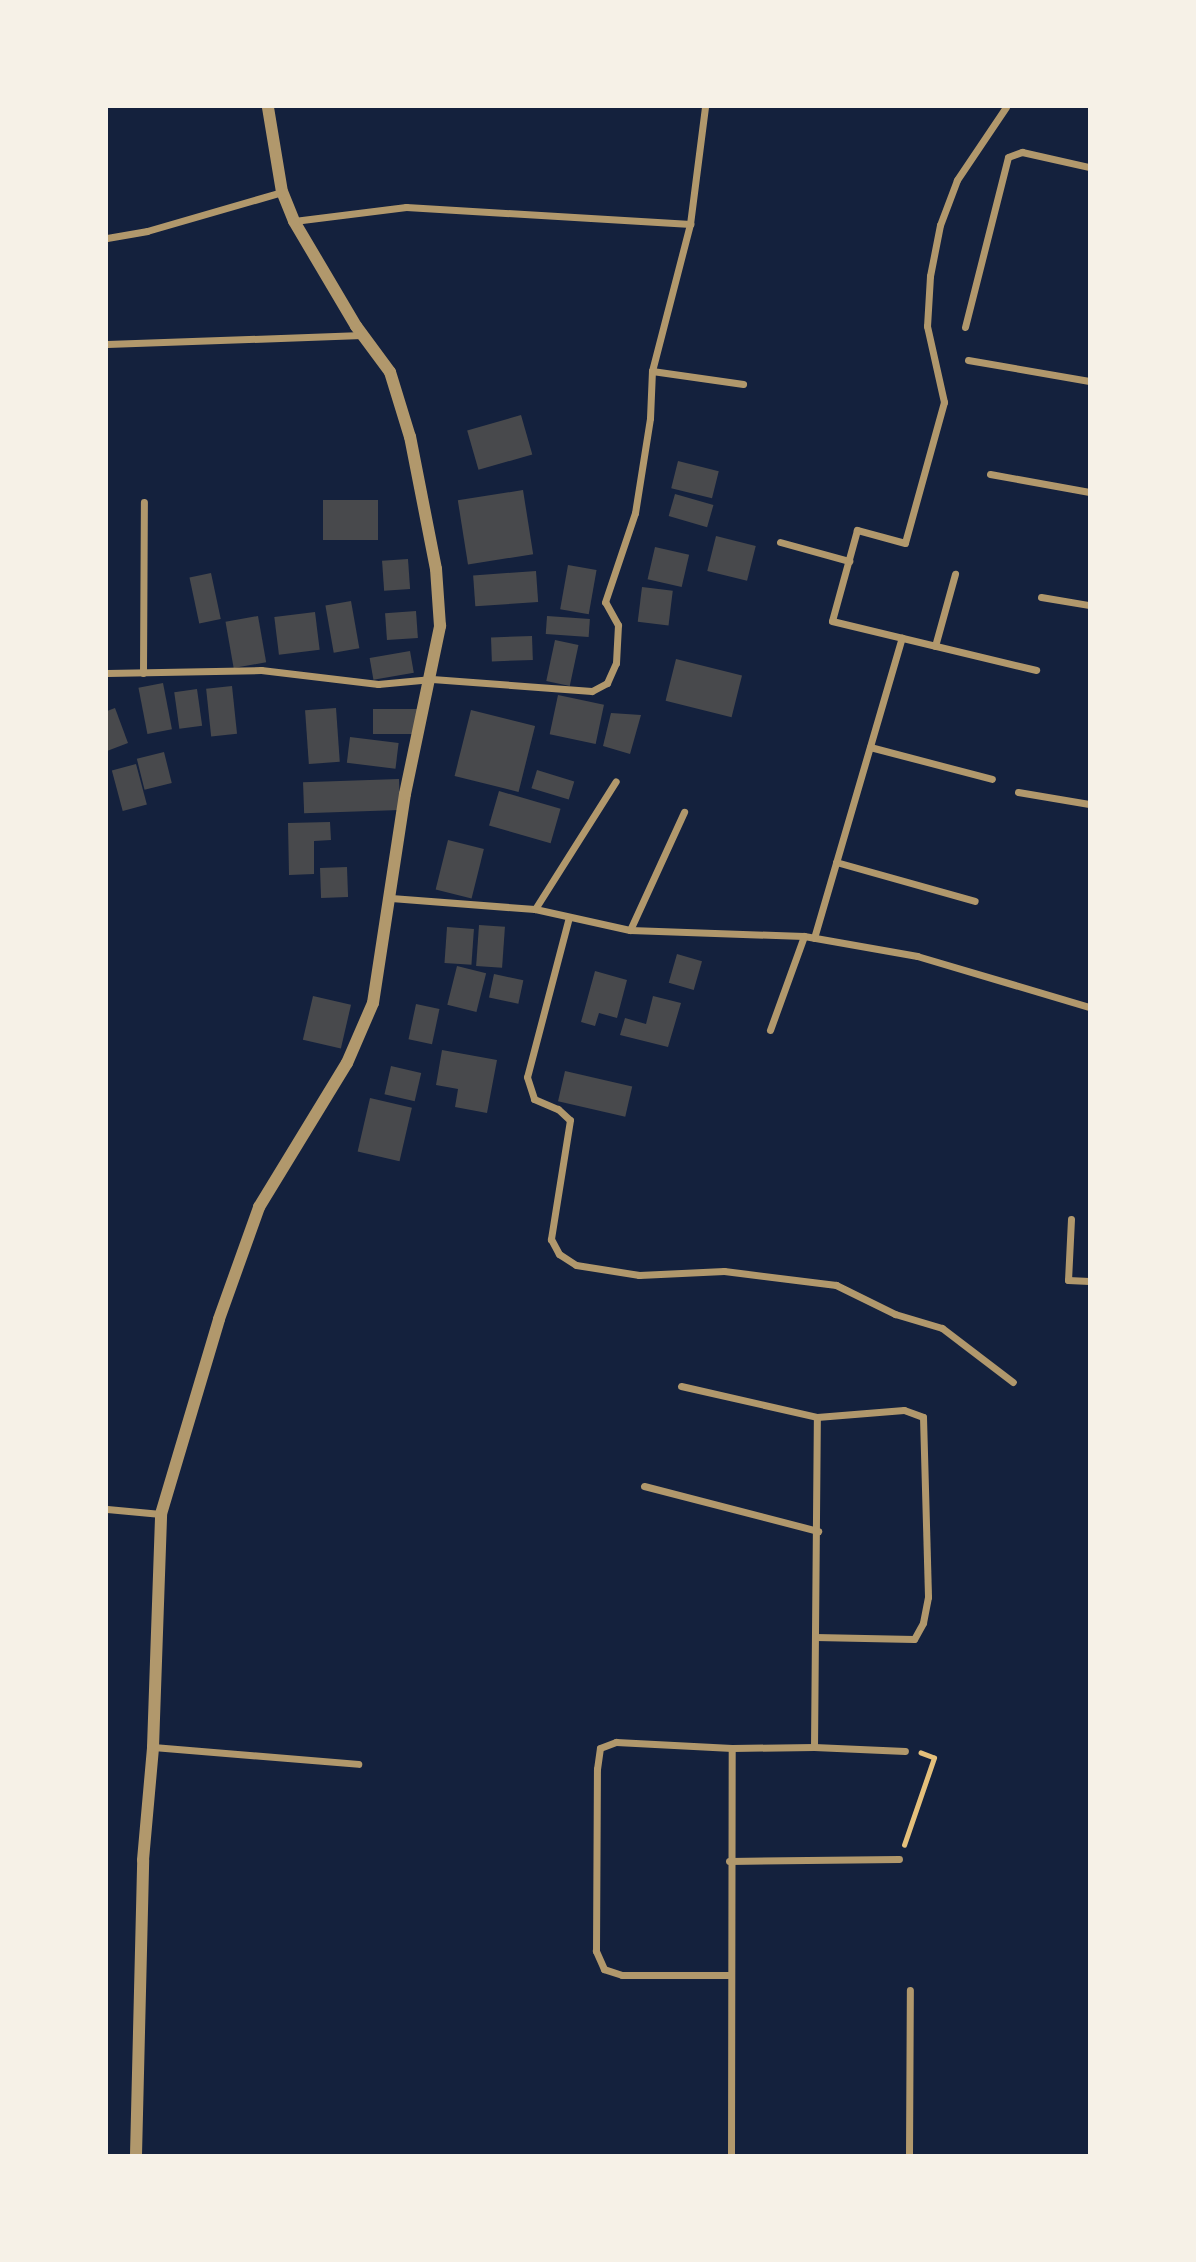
<!DOCTYPE html>
<html>
<head>
<meta charset="utf-8">
<style>
	body { margin:0 }
	#map { position:relative; width:1196px; height:2262px; overflow:hidden; background:#14213d; font-family:Overpass,sans-serif }
	div>[style] { position:absolute }
	.building>* { inset:0; background:#48494c; transform-origin:0 0 }
	.path>* { height:4.5px; margin:-2.25px; padding:0 2.25px; transform-origin:2.25px; border-radius:2.25px; background:#e5c07b }
	.minor>* { height:7px; margin:-3.5px; padding:0 3.5px; transform-origin:3.5px; border-radius:3.5px; background:#b1986c }
	.tertiary>* { height:12px; margin:-6px; padding:0 6px; transform-origin:6px; border-radius:6px; background:#b1986c }
	span { translate:-50% -50%; white-space:nowrap; text-align:center; line-height:1.15; -webkit-text-stroke:7px #f6f1e7; paint-order:stroke }
	.frame { position:absolute; inset:0; border:108px solid #f6f1e7; pointer-events:none }
</style>
</head>
<body>
<div id="map">
	<div class="building">
		<div style="left:521px;top:415px;width:41px;height:56px;rotate:74deg"></div>
		<div style="left:678px;top:461px;width:42px;height:28px;rotate:14deg"></div>
		<div style="left:523px;top:490px;width:65px;height:66px;rotate:81deg"></div>
		<div style="left:675px;top:494px;width:40px;height:23px;rotate:16deg"></div>
		<div style="left:323px;top:500px;width:55px;height:40px"></div>
		<div style="left:716px;top:536px;width:41px;height:36px;rotate:14deg"></div>
		<div style="left:655px;top:547px;width:35px;height:33px;rotate:13deg"></div>
		<div style="left:408px;top:559px;width:30px;height:26px;rotate:86deg"></div>
		<div style="left:568px;top:565px;width:29px;height:45px;rotate:10deg"></div>
		<div style="left:536px;top:571px;width:31px;height:63px;rotate:86deg"></div>
		<div style="left:211px;top:573px;width:47px;height:22px;rotate:78deg"></div>
		<div style="left:642px;top:587px;width:31px;height:35px;rotate:7deg"></div>
		<div style="left:351px;top:601px;width:48px;height:26px;rotate:80deg"></div>
		<div style="left:416px;top:611px;width:27px;height:31px;rotate:86deg"></div>
		<div style="left:315px;top:612px;width:38px;height:41px;rotate:83deg"></div>
		<div style="left:258px;top:616px;width:47px;height:33px;rotate:80deg"></div>
		<div style="left:547px;top:616px;width:43px;height:18px;rotate:4deg"></div>
		<div style="left:532px;top:636px;width:24px;height:41px;rotate:88deg"></div>
		<div style="left:555px;top:640px;width:24px;height:42px;rotate:12deg"></div>
		<div style="left:410px;top:651px;width:22px;height:41px;rotate:80deg"></div>
		<div style="left:676px;top:659px;width:68px;height:43px;rotate:14deg"></div>
		<div style="left:163px;top:683px;width:47px;height:25px;rotate:79deg"></div>
		<div style="left:232px;top:686px;width:48px;height:26px;rotate:84deg"></div>
		<div style="left:197px;top:689px;width:37px;height:23px;rotate:82deg"></div>
		<div style="left:558px;top:695px;width:47px;height:40px;rotate:12deg"></div>
		<div style="clip-path:polygon(115px 708px,128px 743px,107px 751px,107px 711px)"></div>
		<div style="left:336px;top:708px;width:54px;height:31px;rotate:86deg"></div>
		<div style="left:417px;top:709px;width:25px;height:44px;rotate:90deg"></div>
		<div style="left:471px;top:710px;width:66px;height:68px;rotate:14deg"></div>
		<div style="clip-path:polygon(611px 713px,641px 715px,630px 754px,603px 746px)"></div>
		<div style="left:350px;top:737px;width:49px;height:26px;rotate:7deg"></div>
		<div style="left:164px;top:752px;width:32px;height:28px;rotate:76deg"></div>
		<div style="left:136px;top:764px;width:42px;height:25px;rotate:75deg"></div>
		<div style="left:537px;top:770px;width:39px;height:19px;rotate:17deg"></div>
		<div style="left:399px;top:779px;width:31px;height:96px;rotate:88deg"></div>
		<div style="left:499px;top:791px;width:64px;height:36px;rotate:16deg"></div>
		<div style="clip-path:polygon(330px 822px,331px 840px,314px 841px,314px 874px,289px 875px,288px 823px)"></div>
		<div style="left:448px;top:840px;width:37px;height:51px;rotate:14deg"></div>
		<div style="left:347px;top:867px;width:30px;height:27px;rotate:88deg"></div>
		<div style="left:479px;top:925px;width:26px;height:41px;rotate:4deg"></div>
		<div style="left:447px;top:927px;width:27px;height:36px;rotate:4deg"></div>
		<div style="left:677px;top:954px;width:26px;height:30px;rotate:16deg"></div>
		<div style="left:457px;top:966px;width:30px;height:40px;rotate:14deg"></div>
		<div style="clip-path:polygon(595px 971px,627px 980px,617px 1018px,599px 1013px,595px 1026px,581px 1022px)"></div>
		<div style="left:494px;top:974px;width:30px;height:24px;rotate:12deg"></div>
		<div style="left:313px;top:996px;width:39px;height:45px;rotate:13deg"></div>
		<div style="clip-path:polygon(653px 996px,681px 1003px,668px 1047px,620px 1035px,625px 1018px,646px 1024px)"></div>
		<div style="left:416px;top:1004px;width:24px;height:36px;rotate:12deg"></div>
		<div style="clip-path:polygon(442px 1050px,497px 1060px,487px 1113px,455px 1107px,458px 1089px,436px 1085px)"></div>
		<div style="left:391px;top:1066px;width:31px;height:29px;rotate:13deg"></div>
		<div style="left:565px;top:1071px;width:69px;height:31px;rotate:13deg"></div>
		<div style="left:370px;top:1098px;width:43px;height:55px;rotate:13deg"></div>
	</div>
	<div class="path">
		<div style="left:904px;top:1845px;width:92px;rotate:-71deg"></div>
		<div style="left:934px;top:1758px;width:14px;rotate:-159deg"></div>
	</div>
	<div class="minor">
		<div style="left:1006px;top:107px;width:88px;rotate:123.9deg"></div>
		<div style="left:957px;top:180px;width:48px;rotate:110.7deg"></div>
		<div style="left:940px;top:225px;width:52px;rotate:101.1deg"></div>
		<div style="left:930px;top:276px;width:50px;rotate:93.4deg"></div>
		<div style="left:927px;top:326px;width:78px;rotate:77.4deg"></div>
		<div style="left:944px;top:402px;width:146px;rotate:105.5deg"></div>
		<div style="left:905px;top:543px;width:50px;rotate:-164.8deg"></div>
		<div style="left:857px;top:530px;width:94px;rotate:105.4deg"></div>
		<div style="left:832px;top:621px;width:210px;rotate:13.5deg"></div>
		<div style="left:294px;top:221px;width:113px;rotate:-7.1deg"></div>
		<div style="left:406px;top:207px;width:285px;rotate:3.4deg"></div>
		<div style="left:107px;top:238px;width:41px;rotate:-9.9deg"></div>
		<div style="left:147px;top:231px;width:141px;rotate:-16.1deg"></div>
		<div style="left:965px;top:327px;width:175px;rotate:-75.8deg"></div>
		<div style="left:1008px;top:157px;width:15px;rotate:-20deg"></div>
		<div style="left:1022px;top:152px;width:69px;rotate:12.6deg"></div>
		<div style="left:107px;top:344px;width:255px;rotate:-2deg"></div>
		<div style="left:968px;top:360px;width:123px;rotate:9.8deg"></div>
		<div style="left:652px;top:371px;width:92px;rotate:8.1deg"></div>
		<div style="left:990px;top:474px;width:101px;rotate:10.3deg"></div>
		<div style="left:780px;top:542px;width:72px;rotate:15.4deg"></div>
		<div style="left:1041px;top:597px;width:49px;rotate:9.5deg"></div>
		<div style="left:935px;top:646px;width:75px;rotate:-74.5deg"></div>
		<div style="left:107px;top:673px;width:154px;rotate:-1.1deg"></div>
		<div style="left:261px;top:670px;width:118px;rotate:6.8deg"></div>
		<div style="left:378px;top:684px;width:54px;rotate:-5.3deg"></div>
		<div style="left:432px;top:679px;width:160px;rotate:4.3deg"></div>
		<div style="left:592px;top:691px;width:17px;rotate:-28deg"></div>
		<div style="left:607px;top:683px;width:22px;rotate:-66deg"></div>
		<div style="left:616px;top:663px;width:38px;rotate:-87deg"></div>
		<div style="left:618px;top:625px;width:26px;rotate:-119deg"></div>
		<div style="left:605px;top:602px;width:94px;rotate:-71.4deg"></div>
		<div style="left:635px;top:513px;width:96px;rotate:-81deg"></div>
		<div style="left:650px;top:418px;width:47px;rotate:-87.6deg"></div>
		<div style="left:652px;top:371px;width:152px;rotate:-75.5deg"></div>
		<div style="left:690px;top:224px;width:118px;rotate:-82.7deg"></div>
		<div style="left:143px;top:673px;width:171px;rotate:-89.7deg"></div>
		<div style="left:870px;top:747px;width:126px;rotate:14.7deg"></div>
		<div style="left:1018px;top:792px;width:72px;rotate:9.6deg"></div>
		<div style="left:836px;top:862px;width:144px;rotate:15.7deg"></div>
		<div style="left:391px;top:898px;width:144px;rotate:4.4deg"></div>
		<div style="left:535px;top:909px;width:97px;rotate:12.5deg"></div>
		<div style="left:630px;top:930px;width:174px;rotate:2deg"></div>
		<div style="left:804px;top:936px;width:115px;rotate:10deg"></div>
		<div style="left:917px;top:956px;width:179px;rotate:16.5deg"></div>
		<div style="left:535px;top:909px;width:151px;rotate:-57.7deg"></div>
		<div style="left:569px;top:917px;width:165px;rotate:104.7deg"></div>
		<div style="left:527px;top:1077px;width:23px;rotate:72deg"></div>
		<div style="left:534px;top:1099px;width:26px;rotate:23deg"></div>
		<div style="left:558px;top:1109px;width:16px;rotate:43deg"></div>
		<div style="left:570px;top:1120px;width:121px;rotate:99.1deg"></div>
		<div style="left:551px;top:1239px;width:17px;rotate:62deg"></div>
		<div style="left:559px;top:1254px;width:20px;rotate:33deg"></div>
		<div style="left:576px;top:1265px;width:64px;rotate:9deg"></div>
		<div style="left:639px;top:1275px;width:85px;rotate:-2.7deg"></div>
		<div style="left:724px;top:1271px;width:113px;rotate:7.1deg"></div>
		<div style="left:836px;top:1285px;width:66px;rotate:26.2deg"></div>
		<div style="left:895px;top:1314px;width:49px;rotate:16.6deg"></div>
		<div style="left:942px;top:1328px;width:89px;rotate:37.3deg"></div>
		<div style="left:630px;top:930px;width:130px;rotate:-65.4deg"></div>
		<div style="left:814px;top:938px;width:313px;rotate:-73.7deg"></div>
		<div style="left:770px;top:1030px;width:100px;rotate:-70.1deg"></div>
		<div style="left:1071px;top:1219px;width:61px;rotate:92.8deg"></div>
		<div style="left:1068px;top:1280px;width:21px;rotate:3deg"></div>
		<div style="left:681px;top:1386px;width:139px;rotate:12.8deg"></div>
		<div style="left:817px;top:1417px;width:87px;rotate:-4.6deg"></div>
		<div style="left:904px;top:1410px;width:20px;rotate:20deg"></div>
		<div style="left:923px;top:1417px;width:180px;rotate:88.4deg"></div>
		<div style="left:928px;top:1597px;width:26px;rotate:101deg"></div>
		<div style="left:923px;top:1623px;width:18px;rotate:119deg"></div>
		<div style="left:914px;top:1639px;width:99px;rotate:-178.8deg"></div>
		<div style="left:644px;top:1486px;width:180px;rotate:14.5deg"></div>
		<div style="left:107px;top:1509px;width:54px;rotate:5.3deg"></div>
		<div style="left:153px;top:1747px;width:206px;rotate:4.7deg"></div>
		<div style="left:814px;top:1747px;width:91px;rotate:2.5deg"></div>
		<div style="left:729px;top:1861px;width:170px;rotate:-0.7deg"></div>
		<div style="left:728px;top:1975px;width:106px;rotate:180deg"></div>
		<div style="left:622px;top:1975px;width:19px;rotate:-162deg"></div>
		<div style="left:604px;top:1969px;width:20px;rotate:-114deg"></div>
		<div style="left:596px;top:1951px;width:182px;rotate:-89.7deg"></div>
		<div style="left:597px;top:1769px;width:21px;rotate:-82deg"></div>
		<div style="left:600px;top:1748px;width:17px;rotate:-21deg"></div>
		<div style="left:616px;top:1742px;width:116px;rotate:3deg"></div>
		<div style="left:731px;top:2155px;width:407px;rotate:-89.9deg"></div>
		<div style="left:732px;top:1748px;width:82px;rotate:-0.7deg"></div>
		<div style="left:814px;top:1747px;width:330px;rotate:-89.5deg"></div>
		<div style="left:909px;top:2155px;width:165px;rotate:-89.7deg"></div>
	</div>
	<div class="tertiary">
		<div style="left:136px;top:2155px;width:295px;rotate:-88.6deg"></div>
		<div style="left:143px;top:1860px;width:113px;rotate:-84.9deg"></div>
		<div style="left:153px;top:1747px;width:233px;rotate:-88deg"></div>
		<div style="left:161px;top:1514px;width:203px;rotate:-73.4deg"></div>
		<div style="left:219px;top:1319px;width:119px;rotate:-70.3deg"></div>
		<div style="left:259px;top:1207px;width:169px;rotate:-58.6deg"></div>
		<div style="left:347px;top:1063px;width:65px;rotate:-66.6deg"></div>
		<div style="left:373px;top:1003px;width:211px;rotate:-81.3deg"></div>
		<div style="left:405px;top:794px;width:172px;rotate:-78.2deg"></div>
		<div style="left:440px;top:626px;width:57px;rotate:-94deg"></div>
		<div style="left:436px;top:569px;width:135px;rotate:-101.1deg"></div>
		<div style="left:410px;top:437px;width:68px;rotate:-107.1deg"></div>
		<div style="left:390px;top:372px;width:57px;rotate:-126.5deg"></div>
		<div style="left:356px;top:326px;width:122px;rotate:-120.6deg"></div>
		<div style="left:294px;top:221px;width:31px;rotate:-112deg"></div>
		<div style="left:282px;top:192px;width:86px;rotate:-99.4deg"></div>
	</div>
	<div class="frame"></div>
</div>
</body>
</html>
